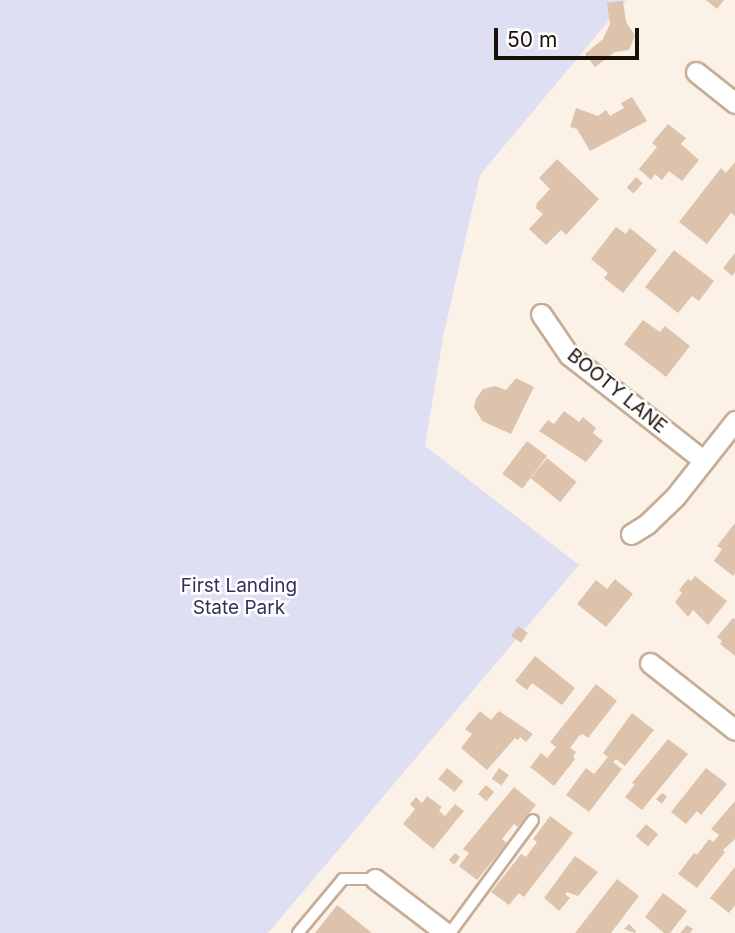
<!DOCTYPE html>
<html>
<head>
<meta charset="utf-8">
<style>
	body { margin:0 }
	#map { position:relative; width:735px; height:933px; overflow:hidden; background:#fcf1e7; font-family:Inter,sans-serif }
	div>[style] { position:absolute }
	.green>* { inset:0; background:#dedff3 }
	.building>* { inset:0; background:#ddc3ab; transform-origin:0 0 }
	.roads { filter:drop-shadow(2px 0 #c6ad96) drop-shadow(-2px 0 #c6ad96) drop-shadow(0 2px #c6ad96) drop-shadow(0 -2px #c6ad96) }
	.lane>* { height:10px; margin:-5px; padding:0 5px; transform-origin:5px; border-radius:5px; background:#fff }
	.street>* { height:19px; margin:-9.5px; padding:0 9.5px; transform-origin:9.5px; border-radius:9.5px; background:#fff }
	span { translate:-50% -50%; white-space:nowrap; text-align:center; line-height:1.15; -webkit-text-stroke:5px #fff; paint-order:stroke }
	.street-label { font-size:19px; color:#191008 }
	.park-label { font-size:19px; color:#333059 }
	.scale { position:absolute; left:494px; top:28px; width:145px; height:32px; box-sizing:border-box; border:4px solid #191008; border-top:0; padding-left:9px; font-size:21px; line-height:24px; white-space:nowrap; color:#191008; -webkit-text-stroke:5px #fff; paint-order:stroke }
</style>
</head>
<body>
<div id="map">
	<div class="green">
		<div style="clip-path:polygon(0 0,626px 0,480px 175px,443px 337px,425px 446px,579px 565px,268px 933px,0 933px)"></div>
	</div>
	<div class="building">
		<div style="clip-path:polygon(706px 0,724px 0,717px 9px)"></div>
		<div style="clip-path:polygon(623px 1px,626px 22px,635px 35px,629px 50px,615px 52px,595px 67px,585px 54px,603px 39px,610px 24px,607px 3px)"></div>
		<div style="clip-path:polygon(632px 97px,647px 121px,590px 151px,577px 129px,570px 127px,576px 108px,598px 116px,606px 110px,610px 116px,624px 108px,621px 103px)"></div>
		<div style="clip-path:polygon(668px 124px,686px 138px,681px 144px,699px 160px,682px 181px,669px 171px,662px 180px,655px 174px,651px 180px,639px 169px,657px 147px,652px 143px)"></div>
		<div style="clip-path:polygon(557px 159px,599px 199px,566px 235px,561px 230px,546px 245px,529px 229px,543px 214px,536px 208px,537px 203px,550px 189px,539px 178px)"></div>
		<div style="clip-path:polygon(735px 162px,735px 216px,731px 213px,707px 244px,679px 222px,721px 168px,726px 173px)"></div>
		<div style="left:636px;top:177px;width:9px;height:14px;rotate:41deg"></div>
		<div style="clip-path:polygon(616px 227px,626px 234px,630px 228px,657px 250px,623px 293px,604px 278px,608px 273px,591px 259px)"></div>
		<div style="clip-path:polygon(674px 250px,714px 281px,699px 301px,692px 296px,678px 313px,645px 287px)"></div>
		<div style="clip-path:polygon(735px 253px,735px 272px,732px 276px,723px 268px)"></div>
		<div style="clip-path:polygon(643px 320px,660px 332px,665px 326px,690px 346px,666px 377px,624px 344px)"></div>
		<div style="clip-path:polygon(516px 378px,534px 387px,511px 434px,482px 421px,474px 407px,476px 399px,483px 389px,495px 386px,506px 390px)"></div>
		<div style="clip-path:polygon(564px 411px,579px 422px,583px 417px,596px 428px,593px 433px,603px 441px,586px 462px,539px 431px,548px 420px,554px 424px)"></div>
		<div style="left:527px;top:441px;width:25px;height:41px;rotate:37deg"></div>
		<div style="left:547px;top:458px;width:38px;height:26px;rotate:39deg"></div>
		<div style="clip-path:polygon(735px 523px,735px 573px,733px 576px,714px 561px,722px 549px,717px 546px)"></div>
		<div style="clip-path:polygon(695px 576px,727px 601px,708px 625px,693px 610px,688px 617px,675px 602px,682px 593px,679px 590px,688px 579px,691px 581px)"></div>
		<div style="clip-path:polygon(615px 579px,633px 594px,606px 627px,577px 604px,596px 580px,607px 589px)"></div>
		<div style="clip-path:polygon(733px 618px,735px 619px,735px 656px,720px 644px,722px 641px,717px 637px)"></div>
		<div style="left:518px;top:626px;width:12px;height:12px;rotate:35deg"></div>
		<div style="clip-path:polygon(535px 656px,575px 688px,562px 705px,532px 683px,527px 690px,515px 681px)"></div>
		<div style="clip-path:polygon(596px 684px,617px 701px,588px 738px,583px 734px,579px 736px,570px 748px,576px 752px,573px 757px,575px 759px,554px 786px,530px 767px,541px 753px,547px 758px,556px 747px,550px 742px)"></div>
		<div style="clip-path:polygon(480px 711px,491px 720px,499px 711px,533px 734px,526px 742px,520px 737px,518px 740px,515px 738px,487px 770px,461px 748px,472px 734px,465px 729px)"></div>
		<div style="clip-path:polygon(632px 713px,654px 730px,625px 766px,616px 759px,613px 762px,622px 769px,589px 812px,566px 795px,586px 768px,594px 774px,608px 757px,603px 753px)"></div>
		<div style="clip-path:polygon(668px 739px,688px 754px,642px 810px,625px 797px,635px 784px,632px 783px)"></div>
		<div style="left:447px;top:768px;width:21px;height:14px;rotate:39deg"></div>
		<div style="left:499px;top:768px;width:12px;height:13px;rotate:35deg"></div>
		<div style="clip-path:polygon(706px 768px,727px 784px,701px 815px,697px 811px,686px 824px,671px 812px)"></div>
		<div style="left:486px;top:785px;width:11px;height:12px;rotate:41deg"></div>
		<div style="clip-path:polygon(514px 787px,536px 805px,518px 827px,514px 824px,502px 839px,507px 843px,477px 880px,459px 866px,469px 853px,463px 849px)"></div>
		<div style="clip-path:polygon(662px 793px,667px 796px,662px 804px,656px 799px)"></div>
		<div style="clip-path:polygon(427px 796px,442px 807px,439px 811px,445px 816px,455px 804px,464px 811px,433px 849px,403px 824px,415px 809px,410px 804px,416px 797px,422px 803px)"></div>
		<div style="clip-path:polygon(735px 801px,735px 839px,723px 850px,725px 852px,697px 888px,678px 874px,694px 853px,697px 855px,709px 839px,713px 842px,719px 835px,711px 829px)"></div>
		<div style="clip-path:polygon(550px 816px,573px 833px,524px 897px,519px 893px,509px 905px,491px 892px,521px 854px,526px 857px,537px 842px,533px 839px)"></div>
		<div style="left:646px;top:824px;width:16px;height:16px;rotate:40deg"></div>
		<div style="clip-path:polygon(455px 853px,460px 857px,454px 865px,449px 860px)"></div>
		<div style="clip-path:polygon(575px 856px,598px 872px,578px 896px,567px 892px,565px 894px,570px 898px,559px 911px,544px 898px)"></div>
		<div style="clip-path:polygon(735px 867px,735px 905px,729px 913px,710px 898px)"></div>
		<div style="clip-path:polygon(617px 879px,639px 896px,611px 933px,575px 933px)"></div>
		<div style="clip-path:polygon(663px 893px,687px 911px,670px 933px,664px 933px,645px 917px)"></div>
		<div style="clip-path:polygon(337px 905px,372px 933px,315px 933px)"></div>
		<div style="clip-path:polygon(629px 924px,636px 931px,635px 933px,624px 929px)"></div>
		<div style="clip-path:polygon(687px 925px,693px 929px,690px 933px,680px 933px)"></div>
	</div>
	<div class="roads">
		<div class="lane">
			<div style="left:298px;top:933px;width:70px;rotate:-50.2deg"></div>
			<div style="left:343px;top:879px;width:32px"></div>
			<div style="left:450px;top:933px;width:140px;rotate:-53.7deg"></div>
		</div>
		<div class="street">
			<div style="left:696px;top:72px;width:50px;rotate:38.5deg"></div>
			<div style="left:541px;top:314px;width:50px;rotate:55.7deg"></div>
			<div style="left:569px;top:355px;width:170px;rotate:38.1deg"></div>
			<div style="left:631px;top:534px;width:19px;rotate:-32deg"></div>
			<div style="left:647px;top:524px;width:39px;rotate:-44deg"></div>
			<div style="left:675px;top:497px;width:97px;rotate:-51.7deg"></div>
			<div style="left:650px;top:663px;width:108px;rotate:38.2deg"></div>
			<div style="left:375px;top:879px;width:89px;rotate:37.3deg"></div>
		</div>
	</div>
	<div class="street-label">
		<span style="left:617px;top:391px;rotate:39deg">BOOTY LANE</span>
	</div>
	<div class="park-label">
		<span style="left:239px;top:597px">First Landing<br>State Park</span>
	</div>
	<div class="scale">50 m</div>
</div>
</body>
</html>
